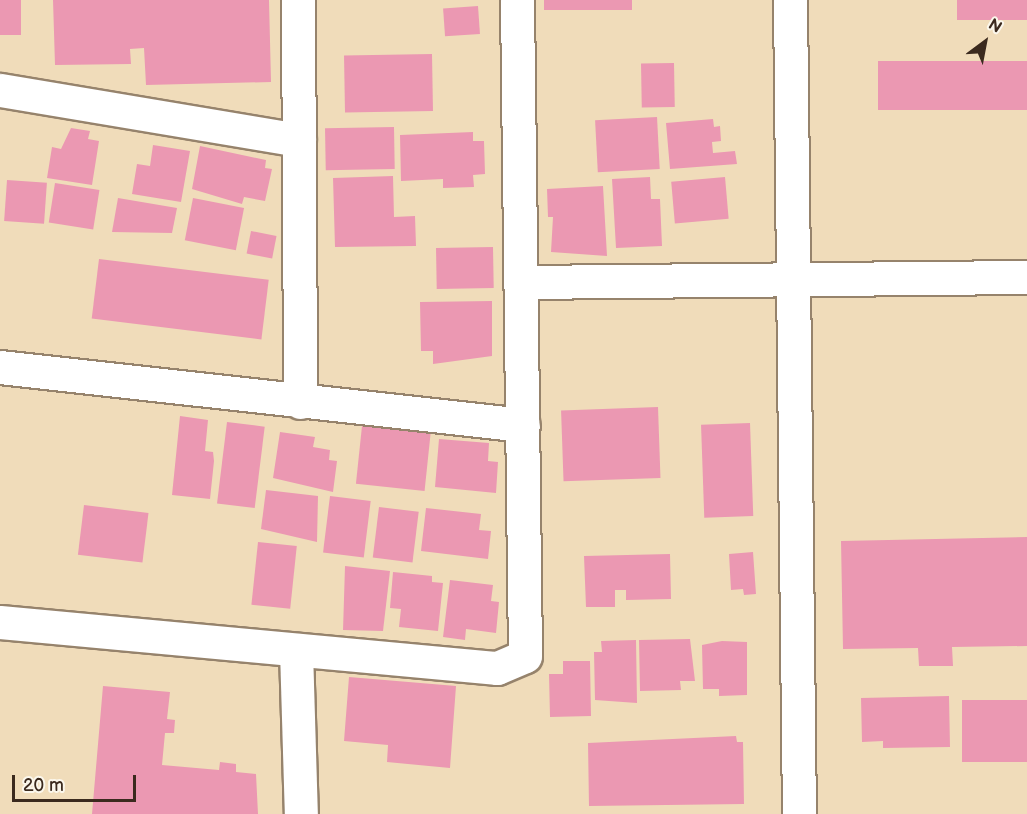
<!DOCTYPE html>
<html>
<head>
<meta charset="utf-8">
<style>
	body { margin:0 }
	#map { position:relative; width:1027px; height:814px; overflow:hidden; background:#f0dcba; font-family:"Balsamiq Sans",sans-serif }
	div>[style] { position:absolute }
	.building>* { inset:0; background:#eb98b2; transform-origin:0 0 }
	.roads { filter:drop-shadow(2px 0 #96836c) drop-shadow(-2px 0 #96836c) drop-shadow(0 2px #96836c) drop-shadow(0 -2px #96836c) }
	.minor>* { height:33px; margin:-16.5px; padding:0 16.5px; transform-origin:16.5px; border-radius:16.5px; background:#fff }
	span { translate:-50% -50%; white-space:nowrap; text-align:center; line-height:1.15; -webkit-text-stroke:5px #fbf7ec; paint-order:stroke }
	.north { position:absolute; left:955px; top:12px; width:60px; height:60px; -webkit-text-stroke:4px #fbf7ec; paint-order:stroke; rotate:32deg; font-size:16px; font-weight:700; line-height:24px; text-align:center; color:#3b2a1e }
	.north::after { content:''; display:block; margin:auto; width:21px; height:27px; background:#3b2a1e; clip-path:polygon(50% 0,100% 100%,50% 72%,0 100%) }
	.scale { position:absolute; left:12px; top:775px; width:124px; height:27px; box-sizing:border-box; border:3px solid #3b2a1e; border-top:0; padding-left:8px; font-size:18px; line-height:21px; white-space:nowrap; color:#3b2a1e; -webkit-text-stroke:4px #fbf7ec; paint-order:stroke }
</style>
</head>
<body>
<div id="map">
	<div class="building">
		<div style="left:0;top:0;width:21px;height:35px"></div>
		<div style="clip-path:polygon(53px 0,269px 0,271px 82px,146px 85px,144px 48px,130px 49px,131px 64px,55px 65px)"></div>
		<div style="left:544px;top:0;width:88px;height:10px"></div>
		<div style="left:957px;top:0;width:70px;height:20px"></div>
		<div style="left:478px;top:6px;width:28px;height:35px;rotate:86deg"></div>
		<div style="left:432px;top:54px;width:57px;height:88px;rotate:89deg"></div>
		<div style="left:1027px;top:61px;width:49px;height:149px;rotate:90deg"></div>
		<div style="left:674px;top:63px;width:44px;height:33px;rotate:89deg"></div>
		<div style="left:657px;top:117px;width:52px;height:62px;rotate:87deg"></div>
		<div style="clip-path:polygon(713px 119px,714px 127px,720px 126px,721px 141px,712px 142px,713px 153px,735px 151px,737px 164px,670px 169px,666px 123px)"></div>
		<div style="left:394px;top:127px;width:42px;height:69px;rotate:89deg"></div>
		<div style="clip-path:polygon(71px 128px,90px 131px,88px 139px,99px 141px,92px 185px,47px 178px,52px 147px,61px 149px)"></div>
		<div style="clip-path:polygon(473px 132px,473px 141px,484px 141px,485px 174px,473px 175px,474px 187px,443px 188px,443px 179px,401px 181px,400px 135px)"></div>
		<div style="clip-path:polygon(153px 145px,190px 151px,181px 202px,132px 194px,137px 164px,150px 166px)"></div>
		<div style="clip-path:polygon(200px 146px,266px 160px,265px 168px,272px 169px,265px 201px,244px 197px,242px 204px,192px 189px)"></div>
		<div style="clip-path:polygon(393px 176px,394px 217px,415px 216px,416px 246px,335px 247px,333px 178px)"></div>
		<div style="clip-path:polygon(650px 177px,651px 199px,660px 199px,662px 246px,616px 248px,612px 179px)"></div>
		<div style="left:725px;top:177px;width:42px;height:54px;rotate:85deg"></div>
		<div style="left:7px;top:180px;width:40px;height:41px;rotate:4deg"></div>
		<div style="left:55px;top:183px;width:45px;height:40px;rotate:9deg"></div>
		<div style="clip-path:polygon(603px 186px,607px 256px,551px 252px,553px 217px,548px 217px,547px 189px)"></div>
		<div style="clip-path:polygon(118px 198px,177px 208px,172px 233px,112px 232px)"></div>
		<div style="left:193px;top:198px;width:52px;height:43px;rotate:11deg"></div>
		<div style="left:251px;top:231px;width:26px;height:23px;rotate:11deg"></div>
		<div style="left:493px;top:247px;width:41px;height:57px;rotate:89deg"></div>
		<div style="left:99px;top:259px;width:171px;height:60px;rotate:7deg"></div>
		<div style="clip-path:polygon(492px 301px,492px 356px,433px 364px,433px 351px,421px 351px,420px 302px)"></div>
		<div style="left:658px;top:407px;width:71px;height:97px;rotate:88deg"></div>
		<div style="clip-path:polygon(180px 416px,208px 420px,205px 451px,213px 452px,214px 461px,210px 499px,172px 495px)"></div>
		<div style="left:227px;top:422px;width:38px;height:82px;rotate:7deg"></div>
		<div style="left:750px;top:423px;width:93px;height:49px;rotate:88deg"></div>
		<div style="left:362px;top:426px;width:69px;height:58px;rotate:6deg"></div>
		<div style="clip-path:polygon(280px 432px,315px 437px,313px 447px,330px 450px,329px 460px,337px 461px,333px 492px,273px 478px)"></div>
		<div style="clip-path:polygon(439px 439px,489px 443px,488px 461px,498px 462px,496px 493px,435px 487px)"></div>
		<div style="clip-path:polygon(266px 490px,318px 496px,317px 542px,261px 529px)"></div>
		<div style="left:330px;top:496px;width:41px;height:57px;rotate:7deg"></div>
		<div style="left:84px;top:505px;width:65px;height:50px;rotate:7deg"></div>
		<div style="left:379px;top:507px;width:40px;height:51px;rotate:7deg"></div>
		<div style="clip-path:polygon(426px 508px,481px 514px,479px 530px,491px 531px,488px 559px,421px 551px)"></div>
		<div style="clip-path:polygon(1027px 537px,1027px 646px,952px 647px,953px 666px,919px 666px,918px 648px,843px 649px,841px 541px)"></div>
		<div style="left:258px;top:542px;width:39px;height:63px;rotate:6deg"></div>
		<div style="clip-path:polygon(753px 552px,756px 594px,744px 595px,743px 589px,731px 590px,729px 554px)"></div>
		<div style="clip-path:polygon(670px 554px,671px 599px,626px 600px,626px 590px,615px 590px,615px 607px,586px 607px,584px 556px)"></div>
		<div style="clip-path:polygon(345px 566px,390px 571px,383px 631px,343px 630px)"></div>
		<div style="clip-path:polygon(393px 572px,432px 576px,432px 582px,443px 583px,438px 631px,399px 627px,401px 609px,390px 608px)"></div>
		<div style="clip-path:polygon(450px 580px,493px 585px,491px 601px,499px 602px,496px 633px,466px 629px,465px 640px,443px 637px)"></div>
		<div style="clip-path:polygon(690px 639px,695px 681px,680px 681px,681px 690px,640px 691px,639px 640px)"></div>
		<div style="clip-path:polygon(636px 640px,637px 703px,595px 700px,594px 652px,602px 652px,601px 641px)"></div>
		<div style="clip-path:polygon(722px 641px,747px 642px,747px 695px,719px 696px,719px 689px,703px 689px,702px 645px)"></div>
		<div style="clip-path:polygon(563px 661px,590px 661px,591px 716px,550px 717px,549px 674px,563px 674px)"></div>
		<div style="clip-path:polygon(349px 677px,456px 686px,450px 768px,387px 762px,388px 745px,344px 741px)"></div>
		<div style="clip-path:polygon(103px 686px,170px 692px,167px 719px,175px 720px,174px 733px,165px 733px,162px 765px,219px 770px,220px 762px,236px 764px,236px 772px,256px 774px,258px 814px,92px 814px)"></div>
		<div style="clip-path:polygon(949px 696px,950px 747px,883px 748px,883px 741px,862px 742px,861px 698px)"></div>
		<div style="left:1027px;top:700px;width:62px;height:65px;rotate:90deg"></div>
		<div style="clip-path:polygon(736px 736px,737px 742px,743px 742px,744px 804px,589px 806px,588px 743px)"></div>
	</div>
	<div class="roads">
		<div class="minor">
			<div style="left:298px;top:0;width:402px;rotate:89.7deg"></div>
			<div style="left:790px;top:0;width:814px;rotate:89.37deg"></div>
			<div style="left:0;top:90px;width:303px;rotate:9.5deg"></div>
			<div style="left:522px;top:282px;width:505px;rotate:-0.57deg"></div>
			<div style="left:0;top:367px;width:526px;rotate:6.33deg"></div>
			<div style="left:0;top:622px;width:499px;rotate:5.3deg"></div>
			<div style="left:497px;top:668px;width:30px;rotate:-23deg"></div>
			<div style="left:525px;top:656px;width:656px;rotate:-90.7deg"></div>
			<div style="left:296px;top:650px;width:164px;rotate:88.3deg"></div>
		</div>
	</div>
	<div class="north">N</div>
	<div class="scale">20 m</div>
</div>
</body>
</html>
